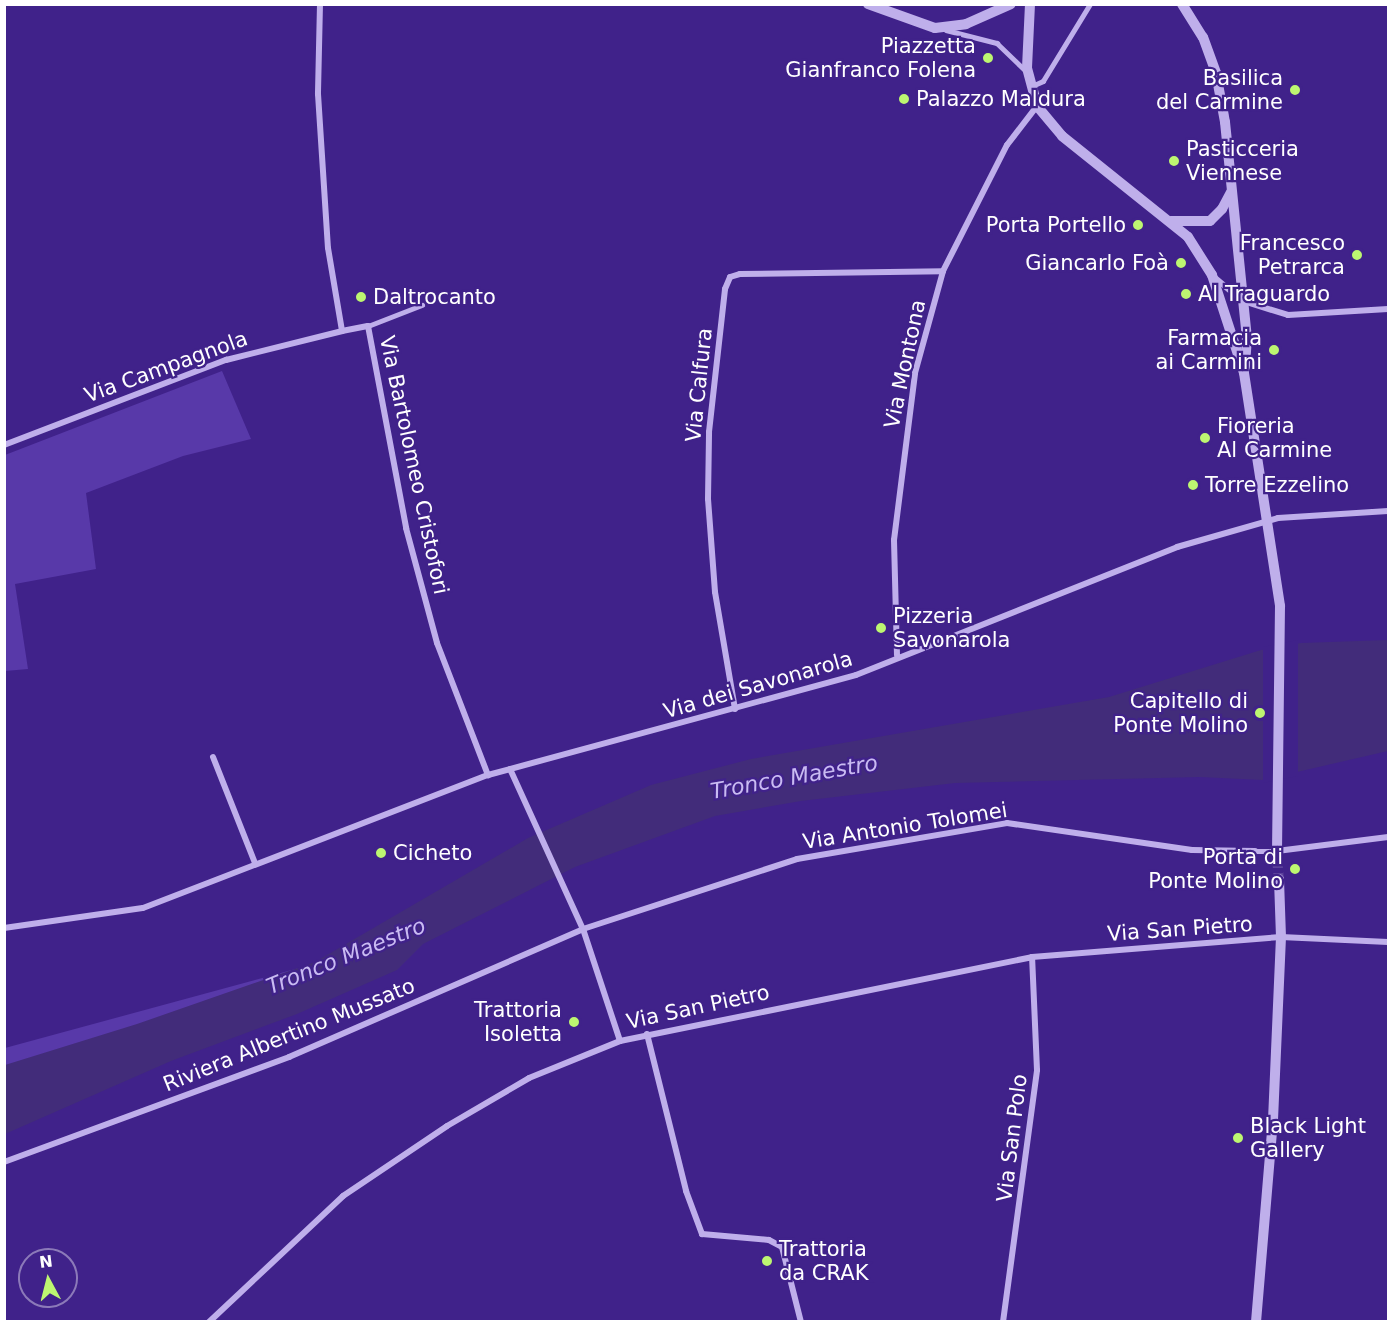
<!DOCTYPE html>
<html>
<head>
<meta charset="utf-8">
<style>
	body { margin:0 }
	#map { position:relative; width:1393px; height:1326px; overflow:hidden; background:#40228a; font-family:"DejaVu Sans",sans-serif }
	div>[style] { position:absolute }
	.green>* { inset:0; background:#5839a9 }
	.water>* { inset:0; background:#422c7a }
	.pier>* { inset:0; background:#40228a }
	.tertiary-tunnel>* { height:10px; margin-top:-5px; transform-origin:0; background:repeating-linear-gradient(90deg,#5d439c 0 10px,transparent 0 15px) }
	.service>* { height:4.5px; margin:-2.25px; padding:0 2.25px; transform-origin:2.25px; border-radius:2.25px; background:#bfafeb }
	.pedestrian>* { height:5px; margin:-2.5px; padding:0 2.5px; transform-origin:2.5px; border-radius:2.5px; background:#bfafeb }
	.minor>* { height:6px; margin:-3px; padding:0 3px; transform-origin:3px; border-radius:3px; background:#bfafeb }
	.tertiary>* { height:10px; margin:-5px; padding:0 5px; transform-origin:5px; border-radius:5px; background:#bfafeb }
	.dots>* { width:16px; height:16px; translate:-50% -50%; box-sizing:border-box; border:3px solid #40228a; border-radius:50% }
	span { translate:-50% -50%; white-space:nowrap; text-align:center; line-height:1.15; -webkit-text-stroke:4.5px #40228a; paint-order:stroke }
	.poi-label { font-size:21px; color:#fff }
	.right { translate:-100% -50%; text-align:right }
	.left { translate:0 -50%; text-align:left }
	.street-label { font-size:21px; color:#fff }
	.water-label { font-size:22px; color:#c9bbf2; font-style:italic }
	.frame { position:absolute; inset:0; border:6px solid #fff; pointer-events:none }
	.north { position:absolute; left:18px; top:1248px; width:60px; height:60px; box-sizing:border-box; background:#40228a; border:2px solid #8c7ab9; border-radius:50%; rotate:353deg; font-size:16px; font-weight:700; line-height:24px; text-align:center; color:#fff }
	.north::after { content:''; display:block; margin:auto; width:21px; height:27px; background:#bdf671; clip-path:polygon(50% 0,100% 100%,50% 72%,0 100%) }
</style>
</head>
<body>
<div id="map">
	<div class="green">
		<div style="clip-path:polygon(222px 371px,251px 439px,183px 456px,86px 493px,96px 569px,15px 584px,28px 669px,5px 671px,5px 455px)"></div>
		<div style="clip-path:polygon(347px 955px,5px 1090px,5px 1048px)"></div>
	</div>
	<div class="water">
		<div style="clip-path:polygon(1388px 640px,1388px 751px,1262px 780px,1200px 777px,955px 783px,801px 801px,715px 816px,575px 867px,423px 944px,397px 970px,297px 1014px,171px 1061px,5px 1134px,5px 1065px,137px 1024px,315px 962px,528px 838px,651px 785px,751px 759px,1109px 697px,1261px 650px,1301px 643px)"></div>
	</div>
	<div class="pier">
		<div style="clip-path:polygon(1298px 640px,1298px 776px,1263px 783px,1263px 719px,1258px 718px,1257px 708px,1263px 707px,1263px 647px)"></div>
	</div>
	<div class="tertiary-tunnel">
		<div style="left:1277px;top:858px;width:21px;rotate:85deg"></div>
	</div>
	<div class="service">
		<div style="left:946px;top:30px;width:53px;rotate:14.3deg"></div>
		<div style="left:997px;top:43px;width:37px;rotate:44deg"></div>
		<div style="left:1032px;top:86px;width:12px;rotate:-24deg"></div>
		<div style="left:1043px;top:81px;width:90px;rotate:-58.6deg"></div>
		<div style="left:368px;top:326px;width:58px;rotate:-21.3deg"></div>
	</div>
	<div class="pedestrian">
		<div style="left:1255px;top:851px;width:22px"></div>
	</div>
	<div class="minor">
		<div style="left:320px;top:4px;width:90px;rotate:91.3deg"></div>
		<div style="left:318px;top:94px;width:154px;rotate:86.3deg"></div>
		<div style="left:328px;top:248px;width:84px;rotate:80.4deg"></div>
		<div style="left:342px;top:331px;width:26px;rotate:-11deg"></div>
		<div style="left:368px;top:326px;width:206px;rotate:79.3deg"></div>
		<div style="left:406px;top:528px;width:119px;rotate:74.9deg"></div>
		<div style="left:437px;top:643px;width:142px;rotate:68.9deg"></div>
		<div style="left:1214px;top:277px;width:38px;rotate:40deg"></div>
		<div style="left:1243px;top:301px;width:47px;rotate:17.3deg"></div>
		<div style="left:1288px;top:315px;width:100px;rotate:-3.4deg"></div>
		<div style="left:4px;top:445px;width:238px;rotate:-21deg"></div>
		<div style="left:226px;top:360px;width:120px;rotate:-14deg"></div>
		<div style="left:897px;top:655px;width:115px;rotate:-91.5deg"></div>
		<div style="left:894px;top:540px;width:168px;rotate:-82.8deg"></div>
		<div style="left:915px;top:373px;width:106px;rotate:-74.6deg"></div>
		<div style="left:943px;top:271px;width:141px;rotate:-63.1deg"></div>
		<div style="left:1007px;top:145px;width:49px;rotate:-52.4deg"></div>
		<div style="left:735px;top:709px;width:119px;rotate:-99.7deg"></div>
		<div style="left:715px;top:592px;width:93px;rotate:-94.3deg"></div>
		<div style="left:708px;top:499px;width:67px;rotate:-89.1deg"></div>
		<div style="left:709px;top:432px;width:144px;rotate:-83.6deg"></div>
		<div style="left:725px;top:289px;width:13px;rotate:-67deg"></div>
		<div style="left:730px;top:277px;width:10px;rotate:-17deg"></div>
		<div style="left:740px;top:274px;width:203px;rotate:-0.8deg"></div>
		<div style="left:213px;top:757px;width:114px;rotate:68.4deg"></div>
		<div style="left:510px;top:769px;width:176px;rotate:65.5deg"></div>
		<div style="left:583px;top:929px;width:118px;rotate:71.7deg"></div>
		<div style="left:1277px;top:851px;width:112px;rotate:-7.2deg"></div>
		<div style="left:4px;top:928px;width:140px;rotate:-8.2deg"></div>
		<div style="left:143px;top:908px;width:370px;rotate:-21.1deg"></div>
		<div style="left:488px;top:775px;width:381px;rotate:-15.2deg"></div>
		<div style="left:856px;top:675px;width:346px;rotate:-21.7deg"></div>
		<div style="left:1177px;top:547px;width:105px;rotate:-16deg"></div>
		<div style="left:1278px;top:518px;width:110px;rotate:-3.6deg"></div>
		<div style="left:647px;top:1034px;width:162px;rotate:76deg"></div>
		<div style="left:686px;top:1191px;width:46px;rotate:69.6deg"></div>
		<div style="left:702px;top:1234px;width:67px;rotate:5.1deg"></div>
		<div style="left:769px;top:1240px;width:15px;rotate:28deg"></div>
		<div style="left:782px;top:1247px;width:77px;rotate:75.8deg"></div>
		<div style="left:4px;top:1162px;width:304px;rotate:-20.2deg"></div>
		<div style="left:289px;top:1057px;width:321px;rotate:-23.5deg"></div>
		<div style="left:583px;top:929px;width:225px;rotate:-18.1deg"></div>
		<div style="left:797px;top:859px;width:213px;rotate:-9.7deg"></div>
		<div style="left:1007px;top:823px;width:187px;rotate:8.3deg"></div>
		<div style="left:1192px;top:850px;width:63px;rotate:0.9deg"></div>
		<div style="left:209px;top:1322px;width:184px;rotate:-43.2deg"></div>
		<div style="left:343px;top:1196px;width:125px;rotate:-33.9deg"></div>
		<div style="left:447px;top:1126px;width:95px;rotate:-30.3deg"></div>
		<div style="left:529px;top:1078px;width:98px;rotate:-22.1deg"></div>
		<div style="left:620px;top:1041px;width:420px;rotate:-11.5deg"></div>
		<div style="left:1032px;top:957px;width:250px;rotate:-4.6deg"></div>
		<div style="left:1281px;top:937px;width:107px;rotate:2.7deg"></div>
		<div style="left:1003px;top:1322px;width:254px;rotate:-82.3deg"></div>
		<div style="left:1037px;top:1070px;width:113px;rotate:-92.5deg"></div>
	</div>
	<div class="tertiary">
		<div style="left:868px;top:4px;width:71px;rotate:19.7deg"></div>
		<div style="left:935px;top:28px;width:31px;rotate:-7deg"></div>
		<div style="left:966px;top:24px;width:49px;rotate:-24deg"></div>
		<div style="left:1030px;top:4px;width:64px;rotate:92.7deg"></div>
		<div style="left:1027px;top:68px;width:39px;rotate:75deg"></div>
		<div style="left:1037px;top:106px;width:39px;rotate:50deg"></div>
		<div style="left:1062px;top:136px;width:161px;rotate:38.7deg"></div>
		<div style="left:1188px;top:237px;width:45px;rotate:57.7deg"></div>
		<div style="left:1212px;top:275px;width:103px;rotate:71.9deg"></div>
		<div style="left:1244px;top:373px;width:236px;rotate:81.2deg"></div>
		<div style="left:1280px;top:606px;width:252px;rotate:90.7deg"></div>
		<div style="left:1182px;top:4px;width:39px;rotate:58deg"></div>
		<div style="left:1203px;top:37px;width:38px;rotate:70deg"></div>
		<div style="left:1216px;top:73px;width:50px;rotate:79.6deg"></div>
		<div style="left:1225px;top:122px;width:216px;rotate:84.2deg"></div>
		<div style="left:1247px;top:337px;width:30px;rotate:94deg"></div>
		<div style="left:1171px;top:221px;width:39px"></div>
		<div style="left:1210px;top:221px;width:17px;rotate:-45deg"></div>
		<div style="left:1222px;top:209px;width:19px;rotate:-62deg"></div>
		<div style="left:1256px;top:1322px;width:203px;rotate:-85.2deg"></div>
		<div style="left:1273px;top:1120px;width:183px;rotate:-87.5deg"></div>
		<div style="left:1281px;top:937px;width:58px;rotate:-92deg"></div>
	</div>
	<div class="dots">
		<div style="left:988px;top:58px;background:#bdf671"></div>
		<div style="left:1295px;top:90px;background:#bdf671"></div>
		<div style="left:904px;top:99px;background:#bdf671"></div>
		<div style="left:1174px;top:161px;background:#bdf671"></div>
		<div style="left:1138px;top:225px;background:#bdf671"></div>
		<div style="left:1357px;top:255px;background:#bdf671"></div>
		<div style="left:1181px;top:263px;background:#bdf671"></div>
		<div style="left:1186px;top:294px;background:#bdf671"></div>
		<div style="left:361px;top:297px;background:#bdf671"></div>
		<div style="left:1274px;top:350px;background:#bdf671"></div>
		<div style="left:1205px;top:438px;background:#bdf671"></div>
		<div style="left:1193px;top:485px;background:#bdf671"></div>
		<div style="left:881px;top:628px;background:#bdf671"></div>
		<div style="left:1260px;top:713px;background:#bdf671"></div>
		<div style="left:381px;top:853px;background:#bdf671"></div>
		<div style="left:1295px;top:869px;background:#bdf671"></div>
		<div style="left:574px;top:1022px;background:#bdf671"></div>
		<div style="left:1238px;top:1138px;background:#bdf671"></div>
		<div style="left:767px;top:1261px;background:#bdf671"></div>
	</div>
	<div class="poi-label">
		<span class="right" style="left:976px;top:58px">Piazzetta<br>Gianfranco Folena</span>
		<span class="right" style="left:1283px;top:90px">Basilica<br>del Carmine</span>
		<span class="left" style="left:916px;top:99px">Palazzo Maldura</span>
		<span class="left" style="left:1186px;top:161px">Pasticceria<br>Viennese</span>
		<span class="right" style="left:1126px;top:225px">Porta Portello</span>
		<span class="right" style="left:1345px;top:255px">Francesco<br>Petrarca</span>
		<span class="right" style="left:1169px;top:263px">Giancarlo Foà</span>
		<span class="left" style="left:1198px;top:294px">Al Traguardo</span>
		<span class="left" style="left:373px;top:297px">Daltrocanto</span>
		<span class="right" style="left:1262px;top:350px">Farmacia<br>ai Carmini</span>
		<span class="left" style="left:1217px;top:438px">Fioreria<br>Al Carmine</span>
		<span class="left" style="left:1205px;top:485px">Torre Ezzelino</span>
		<span class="left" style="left:893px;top:628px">Pizzeria<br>Savonarola</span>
		<span class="right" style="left:1248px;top:713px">Capitello di<br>Ponte Molino</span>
		<span class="left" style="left:393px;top:853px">Cicheto</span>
		<span class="right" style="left:1283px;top:869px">Porta di<br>Ponte Molino</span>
		<span class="right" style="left:562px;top:1022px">Trattoria<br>Isoletta</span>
		<span class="left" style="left:1250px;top:1138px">Black Light<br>Gallery</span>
		<span class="left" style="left:779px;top:1261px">Trattoria<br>da CRAK</span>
	</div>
	<div class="street-label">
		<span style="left:905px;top:364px;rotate:-78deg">Via Montona</span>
		<span style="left:166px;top:367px;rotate:-20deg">Via Campagnola</span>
		<span style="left:699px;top:385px;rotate:-84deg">Via Calfura</span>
		<span style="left:414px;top:465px;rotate:78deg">Via Bartolomeo Cristofori</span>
		<span style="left:758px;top:685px;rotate:-16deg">Via dei Savonarola</span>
		<span style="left:905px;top:826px;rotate:-9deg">Via Antonio Tolomei</span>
		<span style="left:1180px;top:929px;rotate:-4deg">Via San Pietro</span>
		<span style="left:698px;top:1007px;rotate:-12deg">Via San Pietro</span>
		<span style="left:289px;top:1035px;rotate:-22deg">Riviera Albertino Mussato</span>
		<span style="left:1012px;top:1138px;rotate:-83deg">Via San Polo</span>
	</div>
	<div class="water-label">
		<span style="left:794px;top:777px;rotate:-10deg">Tronco Maestro</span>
		<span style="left:346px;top:956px;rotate:-22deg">Tronco Maestro</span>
	</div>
	<div class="frame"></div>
	<div class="north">N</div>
</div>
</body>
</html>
